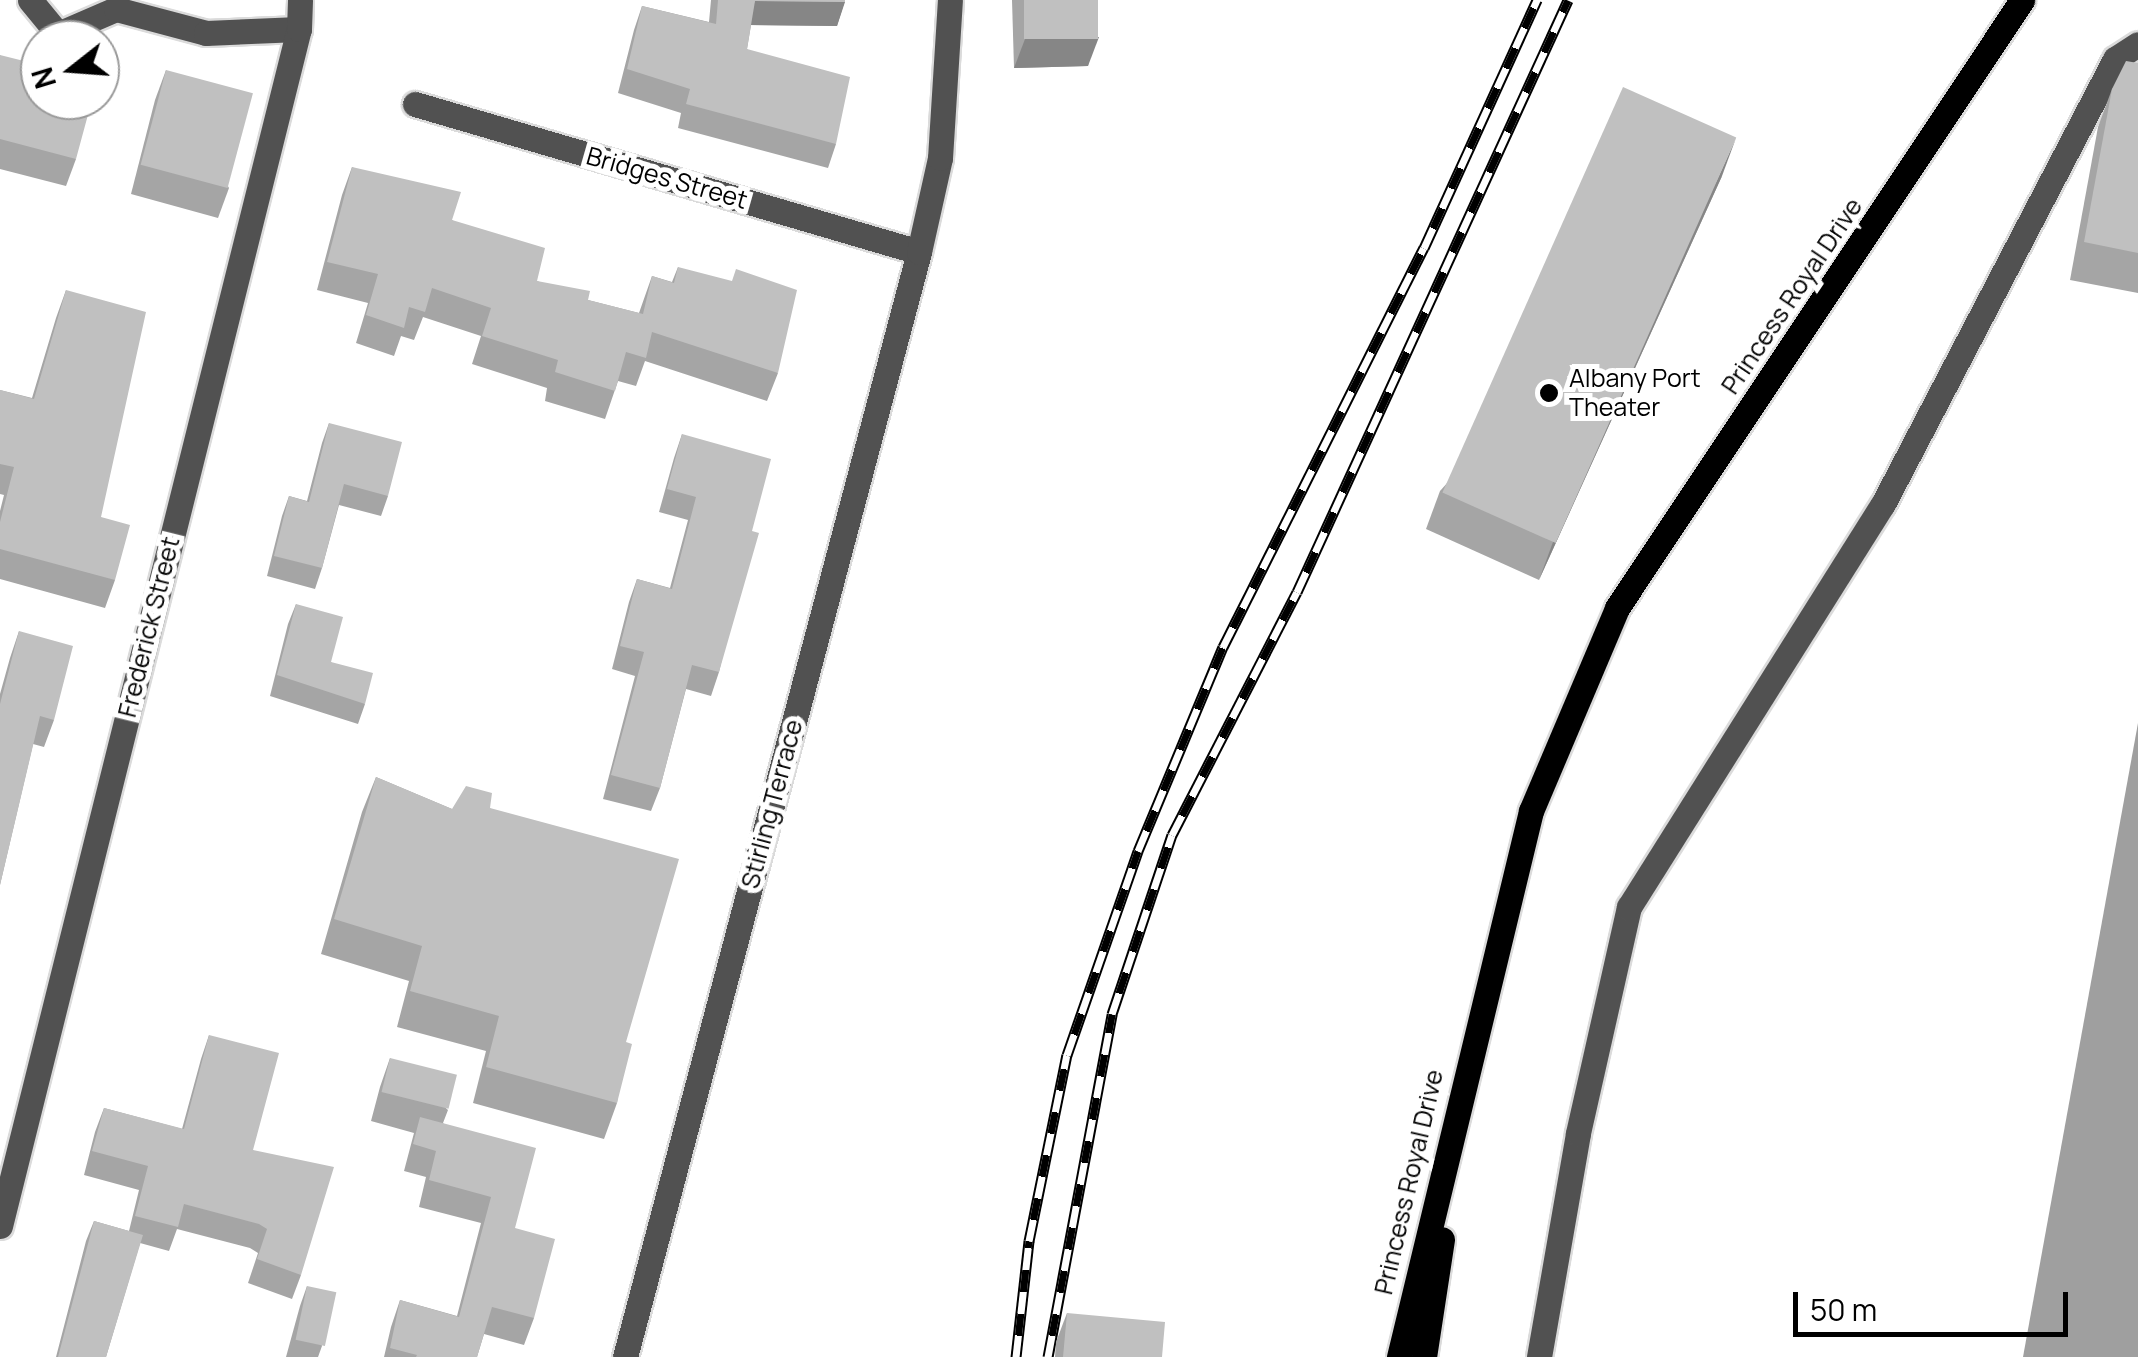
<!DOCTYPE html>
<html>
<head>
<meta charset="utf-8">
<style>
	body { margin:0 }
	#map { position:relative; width:2138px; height:1357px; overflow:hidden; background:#fff; font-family:Manrope,sans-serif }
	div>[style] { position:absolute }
	.water>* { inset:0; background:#9f9f9f }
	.roads { filter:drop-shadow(2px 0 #dbdbdb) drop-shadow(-2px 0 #dbdbdb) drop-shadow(0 2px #dbdbdb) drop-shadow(0 -2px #dbdbdb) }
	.minor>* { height:25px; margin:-12.5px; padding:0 12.5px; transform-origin:12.5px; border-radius:12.5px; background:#515151 }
	.major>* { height:25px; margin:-12.5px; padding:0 12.5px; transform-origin:12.5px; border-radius:12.5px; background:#000 }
	.rail>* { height:11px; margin-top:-5.5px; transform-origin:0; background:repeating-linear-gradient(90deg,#fff 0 22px,#000 0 44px); box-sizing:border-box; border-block:2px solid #000 }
	.wall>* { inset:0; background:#a5a5a5 }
	.shaded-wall>* { inset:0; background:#868686 }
	.building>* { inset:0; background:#c0c0c0; transform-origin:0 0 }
	.dots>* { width:28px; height:28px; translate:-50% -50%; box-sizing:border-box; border:5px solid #fff; border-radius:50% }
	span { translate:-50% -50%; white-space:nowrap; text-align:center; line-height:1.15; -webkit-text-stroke:10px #fff; paint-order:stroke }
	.street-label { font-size:25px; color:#000 }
	.poi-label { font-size:25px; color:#000 }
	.left { translate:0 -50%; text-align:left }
	.north { position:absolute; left:20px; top:20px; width:100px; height:100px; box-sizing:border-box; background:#fff; border:2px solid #999; border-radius:50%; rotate:253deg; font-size:28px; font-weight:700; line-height:40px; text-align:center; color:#000 }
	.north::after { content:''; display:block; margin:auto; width:35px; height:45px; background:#000; clip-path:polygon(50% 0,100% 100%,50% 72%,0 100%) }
	.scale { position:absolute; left:1793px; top:1292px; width:275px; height:45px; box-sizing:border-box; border:5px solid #000; border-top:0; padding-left:12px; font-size:30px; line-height:35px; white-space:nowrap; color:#000; -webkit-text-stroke:8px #fff; paint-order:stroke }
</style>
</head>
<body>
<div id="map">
	<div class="water">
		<div style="clip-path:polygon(2138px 723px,2138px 1357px,2023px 1357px)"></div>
	</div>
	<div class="roads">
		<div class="minor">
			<div style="left:30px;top:0;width:44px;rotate:50.5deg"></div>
			<div style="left:58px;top:34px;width:63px;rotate:-23.3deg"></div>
			<div style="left:116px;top:9px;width:93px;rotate:14.9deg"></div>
			<div style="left:206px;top:33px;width:93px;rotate:-2.5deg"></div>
			<div style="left:415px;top:104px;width:525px;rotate:16.36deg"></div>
			<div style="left:0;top:1226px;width:1234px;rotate:-75.98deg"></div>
			<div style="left:299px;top:29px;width:29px;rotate:-88deg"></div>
			<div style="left:625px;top:1357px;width:1143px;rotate:-75.1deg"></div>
			<div style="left:919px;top:252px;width:96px;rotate:-77.4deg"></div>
			<div style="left:940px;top:158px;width:158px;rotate:-86.4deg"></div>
			<div style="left:1539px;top:1357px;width:227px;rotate:-80.1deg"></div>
			<div style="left:1578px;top:1133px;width:232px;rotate:-77.3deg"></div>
			<div style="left:1629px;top:907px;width:476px;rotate:-57.8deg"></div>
			<div style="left:1883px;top:504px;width:502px;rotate:-62.46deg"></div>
			<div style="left:2115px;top:59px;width:27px;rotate:-33deg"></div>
		</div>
		<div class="major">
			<div style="left:1399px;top:1357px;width:562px;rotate:-76.41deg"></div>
			<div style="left:1531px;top:811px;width:220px;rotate:-67deg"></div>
			<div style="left:1617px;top:608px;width:731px;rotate:-56.33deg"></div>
			<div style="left:1424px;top:1357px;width:119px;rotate:-81.3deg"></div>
		</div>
	</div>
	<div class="rail">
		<div style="left:1016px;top:1357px;width:117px;rotate:-83.6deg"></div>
		<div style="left:1029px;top:1241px;width:190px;rotate:-78.5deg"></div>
		<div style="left:1067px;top:1055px;width:216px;rotate:-70.8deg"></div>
		<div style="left:1138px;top:851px;width:221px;rotate:-67.4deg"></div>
		<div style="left:1223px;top:647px;width:447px;rotate:-63.3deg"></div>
		<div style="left:1424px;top:248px;width:273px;rotate:-65.5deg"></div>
		<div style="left:1048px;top:1357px;width:349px;rotate:-79.4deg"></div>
		<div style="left:1112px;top:1014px;width:189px;rotate:-71.5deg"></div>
		<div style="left:1172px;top:835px;width:273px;rotate:-62.8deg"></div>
		<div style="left:1297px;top:592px;width:651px;rotate:-65.4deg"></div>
	</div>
	<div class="wall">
		<div style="clip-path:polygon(711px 0,845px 0,837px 26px,751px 25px,747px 49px,836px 144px,828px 168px,678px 128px,681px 113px,618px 93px,634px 30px,642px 6px,709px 22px)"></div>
		<div style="clip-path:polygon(1012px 0,1098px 0,1088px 66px,1014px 68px)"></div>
		<div style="clip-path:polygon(0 55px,76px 159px,66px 186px,0 169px)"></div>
		<div style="clip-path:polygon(2138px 63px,2138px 293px,2070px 280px,2098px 127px,2112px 89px)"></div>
		<div style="clip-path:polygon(166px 70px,229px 188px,218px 218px,131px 194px,155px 100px)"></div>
		<div style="clip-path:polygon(352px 167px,452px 220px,537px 281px,588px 300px,639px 313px,652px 276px,672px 282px,678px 267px,778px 373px,767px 401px,645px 361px,636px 386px,618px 381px,605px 419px,545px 401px,547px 388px,472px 364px,481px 336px,423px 317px,414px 340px,401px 336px,394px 356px,356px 343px,368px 303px,317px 290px,342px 195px)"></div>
		<div style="clip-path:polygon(1722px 176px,1539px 580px,1426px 529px,1440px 491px)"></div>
		<div style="clip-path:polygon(66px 290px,101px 517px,115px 580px,105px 608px,0 579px,0 511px,4px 495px,0 494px,0 390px,32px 398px,56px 318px)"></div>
		<div style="clip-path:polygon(329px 423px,388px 496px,381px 516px,339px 505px,322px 568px,315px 589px,267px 576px,282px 516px,289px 496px,307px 501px,322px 443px)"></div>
		<div style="clip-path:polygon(682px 434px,752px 531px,719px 672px,711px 696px,686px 689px,660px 788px,651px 811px,603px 799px,635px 676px,612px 669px,629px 602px,637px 579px,670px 588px,688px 520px,659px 512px,674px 458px)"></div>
		<div style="clip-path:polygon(296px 604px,331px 662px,365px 704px,358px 724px,270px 696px,288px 624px)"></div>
		<div style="clip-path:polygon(19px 631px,54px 720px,44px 747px,33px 744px,0 885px,0 694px,10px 658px)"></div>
		<div style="clip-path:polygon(376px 777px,452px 809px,490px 808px,626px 1042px,617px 1103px,604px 1139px,473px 1103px,486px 1051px,397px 1027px,409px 981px,321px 954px,362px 812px)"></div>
		<div style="clip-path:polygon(209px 1035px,301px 1275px,292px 1299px,248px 1283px,258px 1253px,250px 1248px,177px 1229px,169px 1251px,140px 1243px,106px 1357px,56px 1357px,86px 1241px,94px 1221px,129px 1231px,139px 1190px,84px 1175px,95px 1132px,104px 1108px,182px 1129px,201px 1059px)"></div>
		<div style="clip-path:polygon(390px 1058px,448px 1110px,443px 1123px,515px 1228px,534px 1318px,524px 1345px,484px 1334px,477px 1357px,384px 1357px,391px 1327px,400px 1300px,457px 1316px,481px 1223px,419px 1207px,426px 1177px,404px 1171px,414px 1133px,371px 1121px,380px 1087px)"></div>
		<div style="clip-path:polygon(307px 1286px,322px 1346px,318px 1357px,286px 1357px,300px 1306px)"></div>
		<div style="clip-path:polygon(1067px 1313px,1162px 1357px,1055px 1357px,1056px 1342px)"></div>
	</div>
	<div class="shaded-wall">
		<div style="clip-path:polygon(755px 1px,845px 2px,837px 26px,746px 25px)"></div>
		<div style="clip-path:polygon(1099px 37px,1088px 66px,1014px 68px,1025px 39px)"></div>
		<div style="clip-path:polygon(1736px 138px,1722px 176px,1539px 580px,1553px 542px)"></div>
	</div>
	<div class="building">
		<div style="clip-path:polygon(718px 0,845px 0,845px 2px,755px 1px,747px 49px,850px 77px,836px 144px,686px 104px,690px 89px,627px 69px,642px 6px,716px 24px)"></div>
		<div style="left:1024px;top:0;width:74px;height:39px"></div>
		<div style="clip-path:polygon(0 55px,40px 65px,40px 100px,92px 100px,76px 159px,0 139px)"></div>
		<div style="clip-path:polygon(2126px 61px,2138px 63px,2138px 253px,2084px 242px,2112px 89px)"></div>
		<div style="left:166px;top:70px;width:90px;height:98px;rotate:15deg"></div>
		<div style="left:1623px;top:87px;width:124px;height:444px;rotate:24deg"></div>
		<div style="clip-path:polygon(352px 167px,461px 192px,452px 220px,545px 248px,537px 281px,590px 291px,588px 300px,643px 314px,652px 276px,674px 283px,678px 267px,732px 281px,736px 269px,797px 290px,778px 373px,652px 332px,646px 358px,626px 352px,615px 391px,555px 372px,558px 360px,482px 336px,491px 308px,432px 288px,425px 312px,409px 307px,404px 328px,366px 315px,378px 274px,327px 262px)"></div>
		<div style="clip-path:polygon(66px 290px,146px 312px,101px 517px,130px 525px,115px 580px,0 549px,0 522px,14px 467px,0 464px,0 390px,34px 399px)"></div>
		<div style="clip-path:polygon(329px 423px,402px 442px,388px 496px,344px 484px,322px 568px,274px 556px,289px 496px,309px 502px)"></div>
		<div style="clip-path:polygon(682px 434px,771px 459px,752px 531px,759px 533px,719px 672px,692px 665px,660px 788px,611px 775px,644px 652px,620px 646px,637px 579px,672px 589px,696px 497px,667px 489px)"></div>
		<div style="clip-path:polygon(296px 604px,343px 617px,331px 662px,373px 673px,365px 704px,277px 675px)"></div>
		<div style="clip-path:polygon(19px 631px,73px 646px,54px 720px,40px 716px,0 885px,0 704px)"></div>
		<div style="clip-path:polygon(376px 777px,452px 809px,466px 786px,492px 793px,490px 808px,679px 859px,626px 1042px,632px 1044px,617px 1103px,486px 1067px,499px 1016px,410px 991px,422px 946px,334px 919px)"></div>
		<div style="clip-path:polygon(209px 1035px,279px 1053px,253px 1150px,334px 1167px,301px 1275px,257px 1259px,267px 1229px,259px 1224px,184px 1204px,178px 1227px,135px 1216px,148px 1166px,92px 1151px,104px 1108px,184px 1129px)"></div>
		<div style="left:390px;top:1058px;width:69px;height:35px;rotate:14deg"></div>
		<div style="clip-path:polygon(420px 1117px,536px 1148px,515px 1228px,555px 1239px,534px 1318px,492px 1307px,477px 1357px,416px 1357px,417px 1355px,390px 1348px,400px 1300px,459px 1317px,491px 1197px,429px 1180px,436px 1151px,413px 1144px)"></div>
		<div style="clip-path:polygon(94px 1221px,143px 1235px,106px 1357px,58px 1357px)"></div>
		<div style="left:307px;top:1286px;width:30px;height:55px;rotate:12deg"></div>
		<div style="clip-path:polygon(1067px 1313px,1165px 1322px,1162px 1357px,1063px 1357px)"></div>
	</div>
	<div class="dots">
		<div style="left:1549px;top:393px;background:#000"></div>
	</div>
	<div class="street-label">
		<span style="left:667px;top:178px;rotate:16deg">Bridges Street</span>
		<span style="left:1792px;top:296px;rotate:-56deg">Princess Royal Drive</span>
		<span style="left:149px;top:627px;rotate:-76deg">Frederick Street</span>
		<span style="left:772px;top:804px;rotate:-75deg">Stirling Terrace</span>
		<span style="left:1409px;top:1182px;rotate:-77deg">Princess Royal Drive</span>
	</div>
	<div class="poi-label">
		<span class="left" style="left:1569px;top:393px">Albany Port<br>Theater</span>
	</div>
	<div class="north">N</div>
	<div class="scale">50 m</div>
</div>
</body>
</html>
